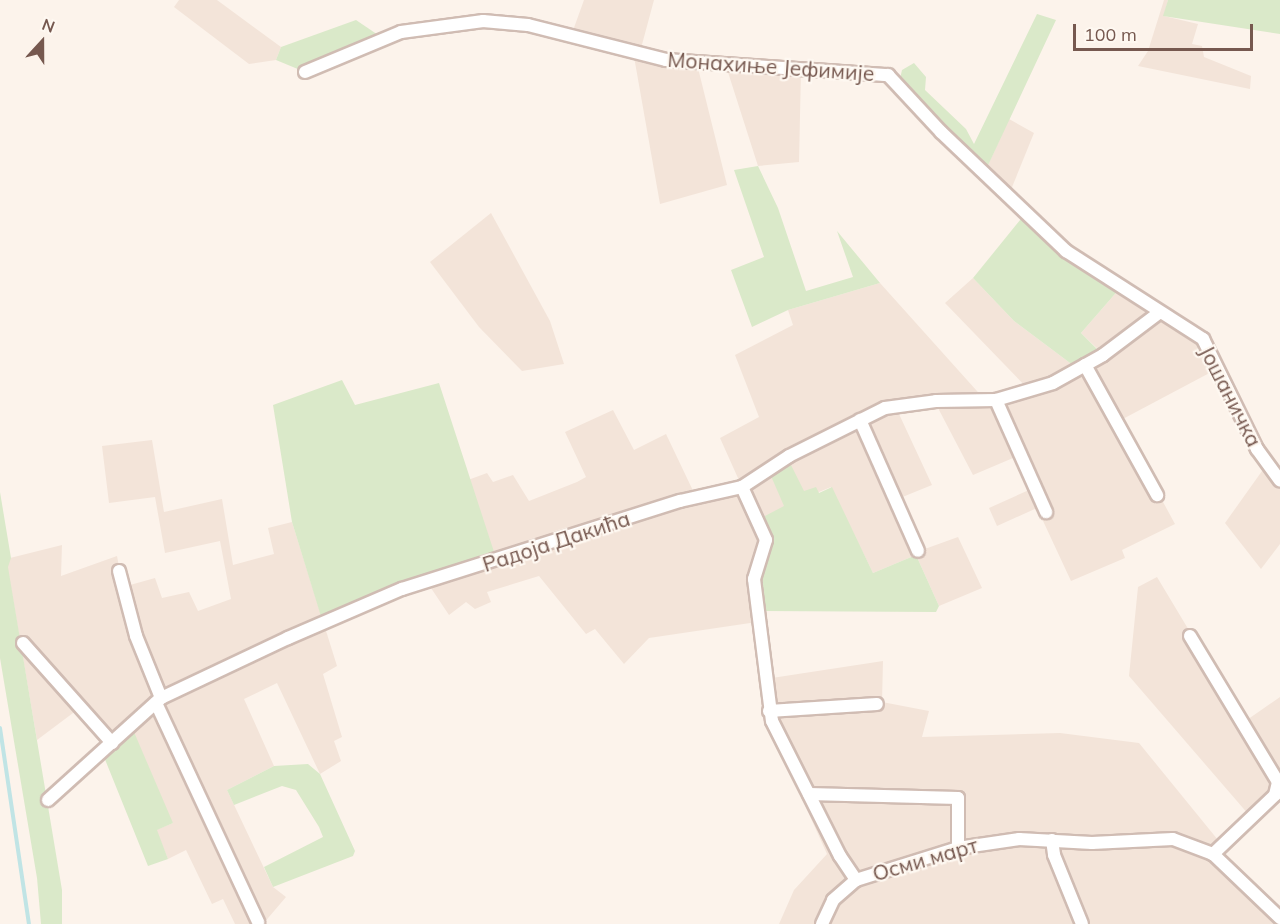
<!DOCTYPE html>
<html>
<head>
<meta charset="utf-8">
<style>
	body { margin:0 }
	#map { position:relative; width:1280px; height:924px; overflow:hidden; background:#fcf3eb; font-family:Mulish,sans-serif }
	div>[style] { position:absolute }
	.residential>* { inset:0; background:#f3e4d9 }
	.green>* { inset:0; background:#dae9c9 }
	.stream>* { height:4px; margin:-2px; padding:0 2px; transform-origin:2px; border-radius:2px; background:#c0e4e5 }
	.roads { filter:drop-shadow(2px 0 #d0bcb3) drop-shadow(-2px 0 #d0bcb3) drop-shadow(0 2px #d0bcb3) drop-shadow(0 -2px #d0bcb3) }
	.street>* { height:12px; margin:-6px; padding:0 6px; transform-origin:6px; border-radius:6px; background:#fff }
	span { translate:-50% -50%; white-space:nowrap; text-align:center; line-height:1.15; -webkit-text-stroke:4.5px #fef8f1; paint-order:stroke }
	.street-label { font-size:21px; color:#76584f }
	.north { position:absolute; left:12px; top:12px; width:60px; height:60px; -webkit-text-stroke:4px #fef8f1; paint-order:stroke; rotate:21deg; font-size:16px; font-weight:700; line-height:24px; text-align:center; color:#76584f }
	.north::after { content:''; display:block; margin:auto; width:21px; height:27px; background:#76584f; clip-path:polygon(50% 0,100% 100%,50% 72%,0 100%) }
	.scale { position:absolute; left:1073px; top:24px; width:180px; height:27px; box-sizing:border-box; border:3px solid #76584f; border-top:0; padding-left:8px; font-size:18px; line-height:21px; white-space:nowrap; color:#76584f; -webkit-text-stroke:4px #fef8f1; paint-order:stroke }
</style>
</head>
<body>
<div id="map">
	<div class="residential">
		<div style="clip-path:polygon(179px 0,217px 0,281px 47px,276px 60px,249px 64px,174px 7px)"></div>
		<div style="clip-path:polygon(584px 0,654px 0,640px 52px,801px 70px,799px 162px,758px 166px,726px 66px,697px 64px,727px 185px,660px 204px,633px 51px,571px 36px)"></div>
		<div style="clip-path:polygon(1164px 0,1168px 0,1164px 16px,1198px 24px,1192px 44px,1202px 46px,1204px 57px,1251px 76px,1250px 89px,1138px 66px,1148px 51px)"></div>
		<div style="clip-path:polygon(1009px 119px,1034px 133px,1008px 197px,984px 174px)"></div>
		<div style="clip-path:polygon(491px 213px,550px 321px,564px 364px,522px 371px,479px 327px,430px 262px)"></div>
		<div style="clip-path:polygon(973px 278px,1014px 321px,1078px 369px,1103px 354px,1081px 333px,1121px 287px,1194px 332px,1217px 369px,1119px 421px,1175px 524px,1122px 550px,1125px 558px,1071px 581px,1037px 508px,997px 526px,989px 508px,1029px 490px,1013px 458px,973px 475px,938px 408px,899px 414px,932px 485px,900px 498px,922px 550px,958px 537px,982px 588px,939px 606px,916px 555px,873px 573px,831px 487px,785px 506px,766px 540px,757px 622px,649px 638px,624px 664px,595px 629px,586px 634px,539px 576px,487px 592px,491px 602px,475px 609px,466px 602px,449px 615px,427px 582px,468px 480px,487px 473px,493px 482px,513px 475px,529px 501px,577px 482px,586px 477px,565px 432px,613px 410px,634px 450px,666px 434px,696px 497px,742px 487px,720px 438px,759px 417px,735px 355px,793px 325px,788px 310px,880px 283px,985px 400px,1029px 390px,945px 303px)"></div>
		<div style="clip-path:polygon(152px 440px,164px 512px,222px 499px,233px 565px,274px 554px,268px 528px,292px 522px,337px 666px,323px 674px,342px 737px,334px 741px,341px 761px,320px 774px,277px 683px,244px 699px,274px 766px,227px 790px,273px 887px,286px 897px,263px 924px,235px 924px,223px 899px,212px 904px,186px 850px,168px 859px,156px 830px,173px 823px,81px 707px,37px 740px,6px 559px,62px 545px,61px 576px,117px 556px,123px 587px,155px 578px,162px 598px,189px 592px,198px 611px,231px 599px,220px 541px,165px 553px,155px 497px,109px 503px,102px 446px)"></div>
		<div style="clip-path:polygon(1267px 464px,1280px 481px,1280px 544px,1261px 569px,1225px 523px)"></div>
		<div style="clip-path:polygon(1157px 577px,1244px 722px,1280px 697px,1280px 790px,1213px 854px,1280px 918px,1280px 924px,779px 924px,794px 890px,827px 854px,767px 721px,758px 680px,883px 661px,882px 702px,929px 711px,922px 737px,1060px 733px,1139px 743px,1218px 840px,1249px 815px,1129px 676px,1138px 587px)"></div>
	</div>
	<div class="green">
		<div style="clip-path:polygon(1168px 0,1280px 0,1280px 34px,1163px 16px)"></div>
		<div style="clip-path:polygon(1037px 14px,1056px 20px,984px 174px,899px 83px,902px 70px,914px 63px,926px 77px,925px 90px,966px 129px,974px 144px)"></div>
		<div style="clip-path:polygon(356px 20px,384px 39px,305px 72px,276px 60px,281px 47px)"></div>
		<div style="clip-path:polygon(758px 166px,778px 208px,806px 291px,853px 277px,837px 231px,880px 283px,788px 310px,752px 327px,731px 270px,764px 257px,734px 170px)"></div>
		<div style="clip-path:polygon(1025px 214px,1121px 287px,1081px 333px,1103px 355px,1078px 369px,1014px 321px,973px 278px)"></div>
		<div style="clip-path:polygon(342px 380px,355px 405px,439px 383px,497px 561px,323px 623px,292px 522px,273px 405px)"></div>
		<div style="clip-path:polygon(791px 465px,804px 491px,816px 487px,819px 493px,832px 487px,873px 573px,916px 555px,939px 606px,936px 612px,757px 611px,754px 579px,766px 540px,765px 516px,784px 506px,771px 476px)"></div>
		<div style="clip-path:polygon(0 492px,11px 558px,8px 567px,62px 890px,62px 924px,41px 924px,37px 878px,0 658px)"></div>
		<div style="clip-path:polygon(131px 725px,173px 823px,157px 830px,168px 859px,148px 866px,102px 752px)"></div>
		<div style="clip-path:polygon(308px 764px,320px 774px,355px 851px,353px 856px,273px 887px,264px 867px,323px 837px,319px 827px,296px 790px,282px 786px,234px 805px,227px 790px,274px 766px)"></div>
	</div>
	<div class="stream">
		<div style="left:0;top:728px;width:198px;rotate:81.6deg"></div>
	</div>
	<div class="roads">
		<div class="street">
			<div style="left:305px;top:72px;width:104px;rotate:-22.6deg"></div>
			<div style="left:401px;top:32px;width:83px;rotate:-7.6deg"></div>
			<div style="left:483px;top:21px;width:45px;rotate:5.1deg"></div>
			<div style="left:528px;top:25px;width:142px;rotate:14.2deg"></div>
			<div style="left:666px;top:60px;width:223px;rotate:3.9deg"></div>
			<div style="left:888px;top:75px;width:78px;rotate:47.1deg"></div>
			<div style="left:941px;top:132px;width:173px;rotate:43.6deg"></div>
			<div style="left:1066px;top:251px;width:163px;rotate:32.7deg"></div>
			<div style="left:1203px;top:339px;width:123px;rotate:63.9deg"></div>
			<div style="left:1257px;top:449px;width:39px;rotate:54deg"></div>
			<div style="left:1085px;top:365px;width:149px;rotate:61deg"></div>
			<div style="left:996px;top:400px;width:123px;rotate:65.9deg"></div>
			<div style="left:860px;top:420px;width:143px;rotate:66.1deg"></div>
			<div style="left:742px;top:487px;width:58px;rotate:65.6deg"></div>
			<div style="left:766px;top:540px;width:41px;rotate:107.1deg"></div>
			<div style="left:754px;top:579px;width:143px;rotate:82.8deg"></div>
			<div style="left:772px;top:721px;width:151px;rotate:63.3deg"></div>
			<div style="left:840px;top:856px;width:29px;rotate:56deg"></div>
			<div style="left:119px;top:571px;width:67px;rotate:75.3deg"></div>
			<div style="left:136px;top:636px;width:67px;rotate:68deg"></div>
			<div style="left:1190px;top:636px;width:170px;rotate:58.9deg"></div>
			<div style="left:1278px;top:782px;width:13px;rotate:103deg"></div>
			<div style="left:1275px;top:795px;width:86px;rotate:136.4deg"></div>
			<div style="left:23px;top:643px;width:134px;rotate:48.3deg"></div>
			<div style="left:156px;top:703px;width:242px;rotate:65deg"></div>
			<div style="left:769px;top:711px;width:108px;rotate:-3.7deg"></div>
			<div style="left:809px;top:794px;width:149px;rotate:1.5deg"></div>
			<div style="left:958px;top:798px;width:50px;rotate:90deg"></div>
			<div style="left:48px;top:800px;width:152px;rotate:-42.1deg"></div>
			<div style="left:161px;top:698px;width:140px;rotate:-25.3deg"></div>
			<div style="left:288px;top:638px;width:124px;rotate:-23.3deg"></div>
			<div style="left:402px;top:589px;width:292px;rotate:-17.6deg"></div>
			<div style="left:680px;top:501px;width:64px;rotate:-12.7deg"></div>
			<div style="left:742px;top:487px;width:56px;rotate:-33.4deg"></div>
			<div style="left:789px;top:456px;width:107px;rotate:-26.6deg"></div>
			<div style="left:885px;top:408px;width:51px;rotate:-7.8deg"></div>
			<div style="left:936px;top:401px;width:60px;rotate:-1deg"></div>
			<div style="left:996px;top:400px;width:59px;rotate:-16.6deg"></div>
			<div style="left:1053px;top:383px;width:57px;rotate:-29.2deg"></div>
			<div style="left:1103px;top:355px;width:71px;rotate:-37deg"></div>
			<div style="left:1052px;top:840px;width:15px;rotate:82deg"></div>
			<div style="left:1054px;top:855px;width:74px;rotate:67.9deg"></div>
			<div style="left:822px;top:924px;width:26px;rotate:-65deg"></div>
			<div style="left:833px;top:900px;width:30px;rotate:-41deg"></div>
			<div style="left:856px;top:880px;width:107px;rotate:-17.4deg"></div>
			<div style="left:958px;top:848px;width:62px;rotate:-8.4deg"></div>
			<div style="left:1019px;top:839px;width:73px;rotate:3.1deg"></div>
			<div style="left:1092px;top:843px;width:81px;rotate:-2.8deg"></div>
			<div style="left:1173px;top:839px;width:43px;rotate:20.6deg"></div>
			<div style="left:1213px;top:854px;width:93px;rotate:43.7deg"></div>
		</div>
	</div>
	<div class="street-label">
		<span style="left:771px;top:66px;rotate:4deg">Монахиње Јефимије</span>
		<span style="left:1231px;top:396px;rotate:63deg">Јошаничка</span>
		<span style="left:556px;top:541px;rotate:-18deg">Радоја Дакића</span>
		<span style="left:925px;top:859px;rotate:-16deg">Осми март</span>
	</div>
	<div class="north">N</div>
	<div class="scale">100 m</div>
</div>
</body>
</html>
